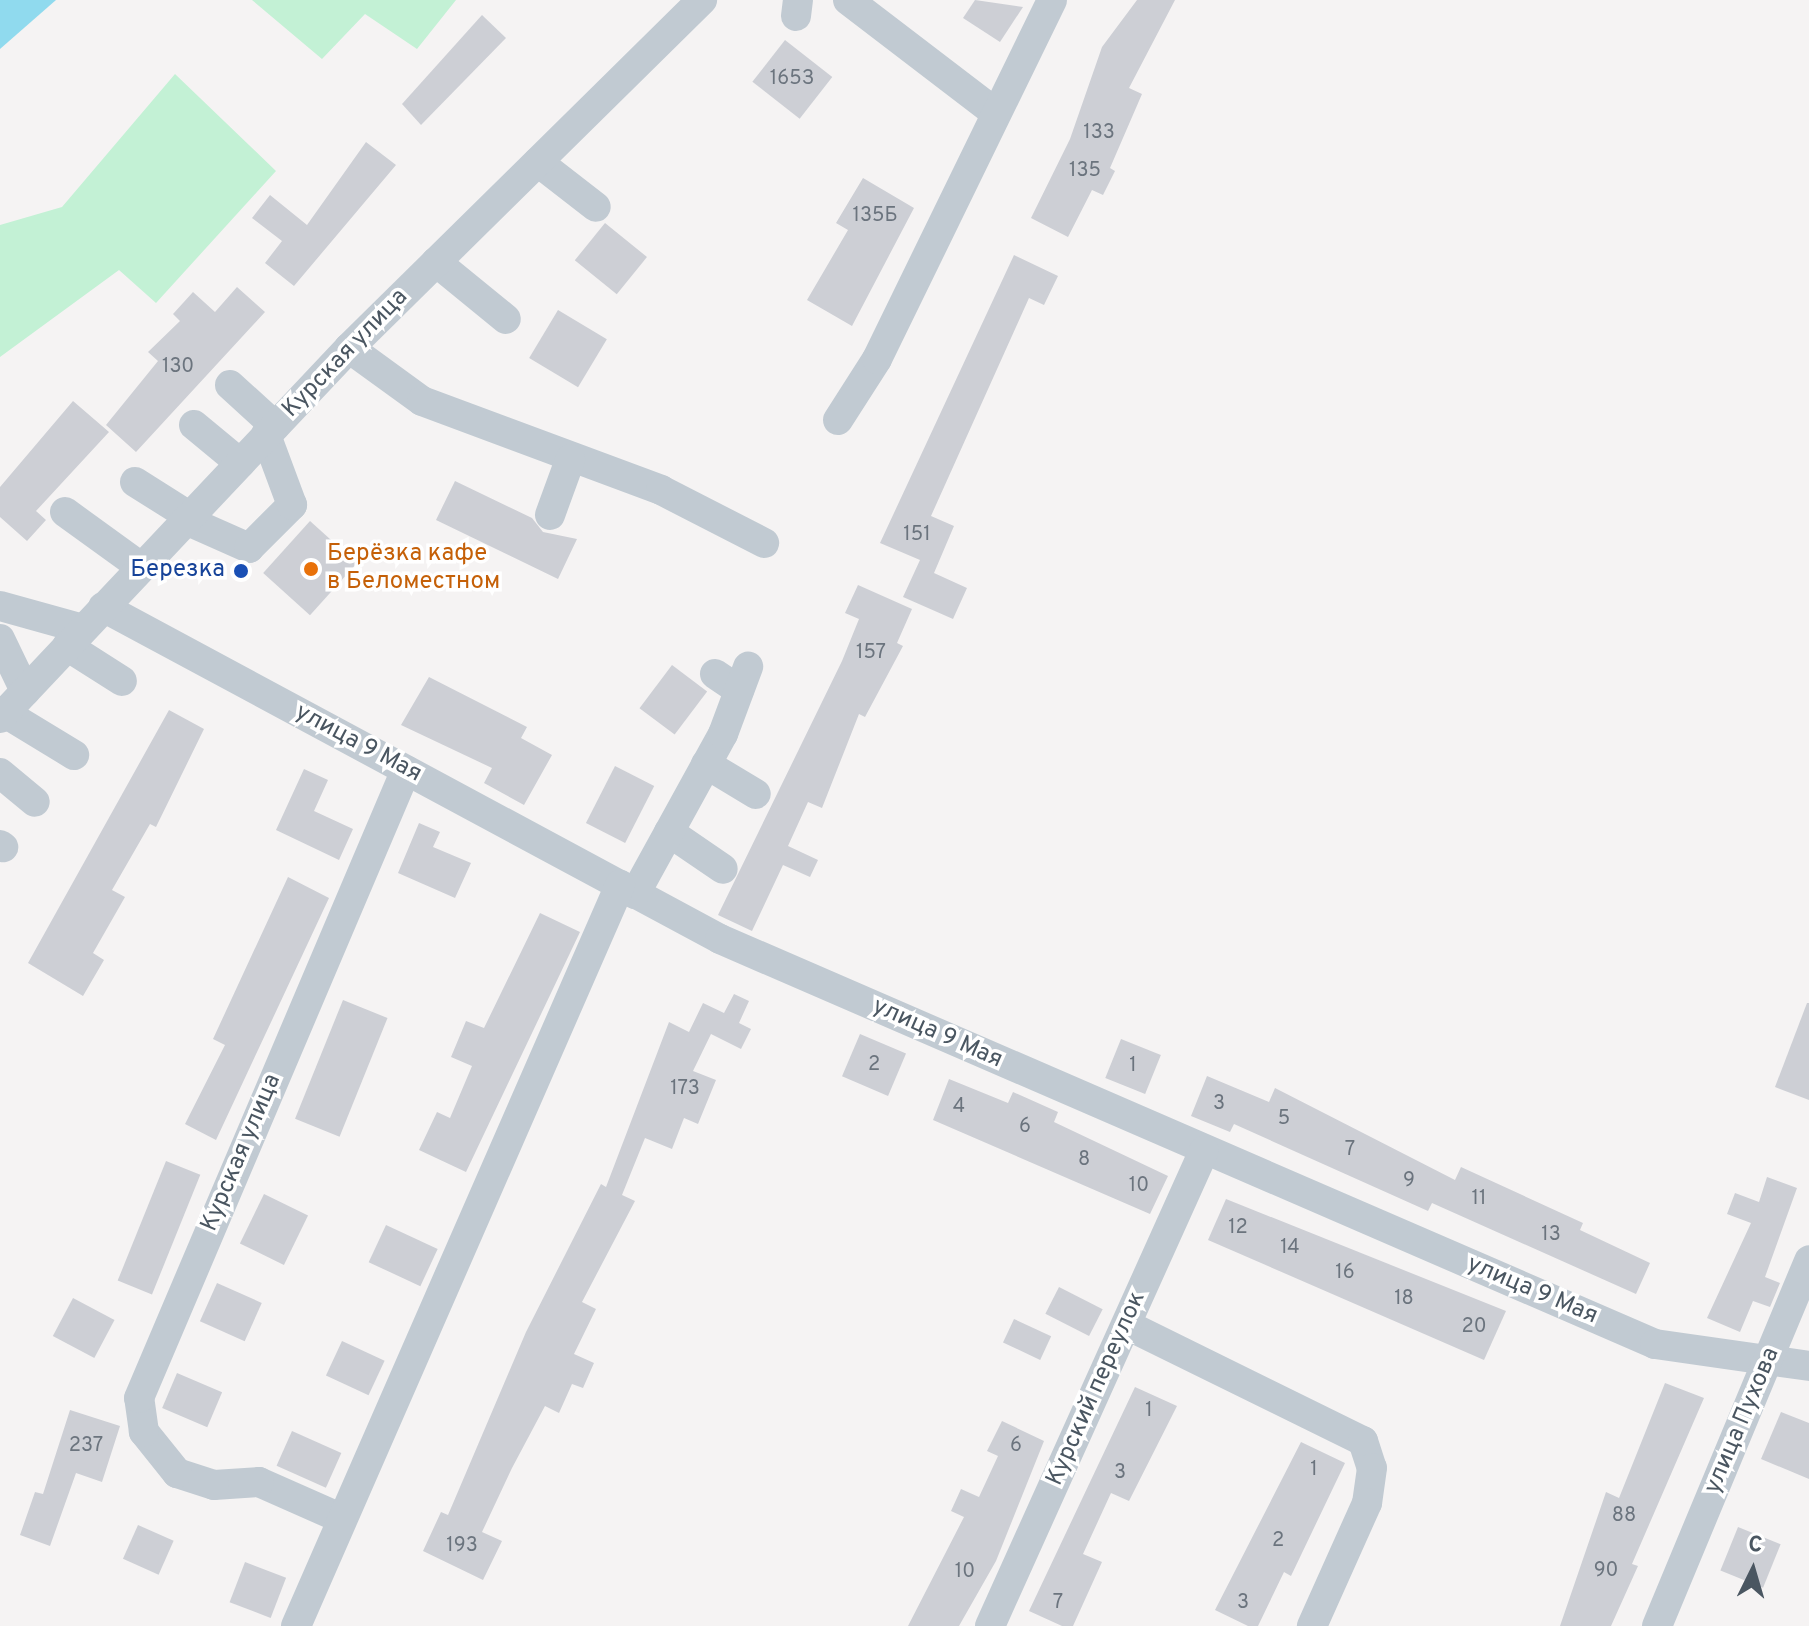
<!DOCTYPE html>
<html>
<head>
<meta charset="utf-8">
<style>
	body { margin:0 }
	#map { position:relative; width:1809px; height:1626px; overflow:hidden; background:#f5f3f3; font-family:Overpass,sans-serif }
	div>[style] { position:absolute }
	.green>* { inset:0; background:#c3f1d5 }
	.water>* { inset:0; background:#90daee }
	.building>* { inset:0; background:#cdcfd5; transform-origin:0 0 }
	.minor>* { height:30px; margin:-15px; padding:0 15px; transform-origin:15px; border-radius:15px; background:#c1cad2 }
	.dots>* { width:22px; height:22px; translate:-50% -50%; box-sizing:border-box; border:4px solid #fff; border-radius:50% }
	span { translate:-50% -50%; white-space:nowrap; text-align:center; line-height:1.15; -webkit-text-stroke:7px #fff; paint-order:stroke }
	.number-label { font-size:20px; color:#6b747e }
	.number-label span { -webkit-text-stroke-width:0 }
	.street-label { font-size:24px; color:#4a5661 }
	.food-label { font-size:24px; color:#c56008 }
	.left { translate:0 -50%; text-align:left }
	.transit-label { font-size:24px; color:#164399 }
	.right { translate:-100% -50%; text-align:right }
	.north { position:absolute; left:1713px; top:1530px; width:80px; height:80px; -webkit-text-stroke:6px #fff; paint-order:stroke; rotate:5deg; font-size:22px; font-weight:700; line-height:32px; text-align:center; color:#4a5661 }
	.north::after { content:''; display:block; margin:auto; width:28px; height:36px; background:#4a5661; clip-path:polygon(50% 0,100% 100%,50% 72%,0 100%) }
</style>
</head>
<body>
<div id="map">
	<div class="green">
		<div style="clip-path:polygon(252px 0,456px 0,417px 49px,365px 14px,322px 59px)"></div>
		<div style="clip-path:polygon(175px 74px,276px 171px,156px 303px,119px 270px,0 357px,0 225px,62px 207px)"></div>
	</div>
	<div class="water">
		<div style="clip-path:polygon(0 0,56px 0,0 49px)"></div>
	</div>
	<div class="building">
		<div style="clip-path:polygon(975px 0,1023px 7px,1000px 42px,963px 18px)"></div>
		<div style="clip-path:polygon(1137px 0,1175px 0,1129px 88px,1142px 94px,1110px 168px,1115px 171px,1103px 195px,1092px 190px,1068px 237px,1031px 218px,1070px 139px,1102px 47px)"></div>
		<div style="clip-path:polygon(482px 15px,506px 38px,421px 125px,402px 104px)"></div>
		<div style="left:785px;top:40px;width:60px;height:53px;rotate:38deg"></div>
		<div style="clip-path:polygon(366px 142px,396px 165px,294px 286px,265px 263px,282px 241px,252px 218px,270px 195px,307px 225px)"></div>
		<div style="clip-path:polygon(863px 178px,914px 208px,852px 326px,807px 300px,848px 230px,836px 223px)"></div>
		<div style="left:605px;top:223px;width:54px;height:48px;rotate:39deg"></div>
		<div style="clip-path:polygon(1014px 255px,1058px 276px,1044px 305px,1029px 298px,931px 516px,954px 526px,934px 573px,967px 588px,953px 619px,903px 597px,920px 560px,880px 543px)"></div>
		<div style="clip-path:polygon(237px 287px,265px 312px,136px 452px,106px 425px,158px 361px,148px 352px,180px 321px,173px 314px,193px 292px,215px 312px)"></div>
		<div style="left:558px;top:310px;width:57px;height:56px;rotate:31deg"></div>
		<div style="clip-path:polygon(73px 401px,109px 432px,36px 511px,46px 520px,27px 541px,0 517px,0 487px)"></div>
		<div style="clip-path:polygon(455px 481px,532px 518px,543px 532px,577px 539px,558px 579px,436px 520px)"></div>
		<div style="left:310px;top:521px;width:63px;height:70px;rotate:42deg"></div>
		<div style="clip-path:polygon(858px 585px,912px 609px,897px 643px,903px 646px,865px 717px,859px 714px,822px 808px,808px 802px,788px 846px,818px 860px,810px 877px,783px 865px,752px 931px,718px 915px,842px 661px,859px 619px,845px 613px)"></div>
		<div style="left:672px;top:665px;width:44px;height:54px;rotate:37deg"></div>
		<div style="clip-path:polygon(429px 677px,527px 727px,521px 738px,552px 755px,524px 805px,484px 783px,492px 768px,401px 725px)"></div>
		<div style="clip-path:polygon(169px 710px,204px 729px,156px 827px,150px 824px,112px 890px,125px 897px,93px 953px,104px 960px,83px 996px,28px 963px)"></div>
		<div style="left:615px;top:766px;width:44px;height:64px;rotate:27deg"></div>
		<div style="clip-path:polygon(304px 769px,328px 780px,314px 811px,353px 829px,339px 860px,276px 830px)"></div>
		<div style="clip-path:polygon(419px 823px,440px 832px,433px 847px,471px 863px,455px 898px,398px 873px)"></div>
		<div style="clip-path:polygon(288px 877px,329px 898px,216px 1140px,185px 1124px,225px 1045px,213px 1039px)"></div>
		<div style="clip-path:polygon(540px 913px,580px 932px,466px 1172px,419px 1150px,437px 1112px,450px 1118px,472px 1066px,451px 1057px,466px 1021px,484px 1028px)"></div>
		<div style="clip-path:polygon(734px 994px,749px 1001px,739px 1023px,751px 1029px,741px 1049px,711px 1034px,693px 1071px,716px 1080px,698px 1124px,684px 1118px,672px 1149px,645px 1138px,622px 1195px,635px 1201px,582px 1302px,596px 1309px,574px 1354px,594px 1363px,583px 1388px,572px 1384px,559px 1413px,545px 1406px,512px 1468px,482px 1532px,502px 1541px,483px 1580px,423px 1551px,441px 1512px,448px 1515px,526px 1332px,601px 1184px,606px 1187px,669px 1022px,689px 1032px,703px 1003px,724px 1013px)"></div>
		<div style="left:343px;top:1000px;width:48px;height:128px;rotate:22deg"></div>
		<div style="clip-path:polygon(1807px 1003px,1809px 1003px,1809px 1100px,1775px 1087px)"></div>
		<div style="left:860px;top:1034px;width:50px;height:46px;rotate:23deg"></div>
		<div style="left:1121px;top:1039px;width:43px;height:42px;rotate:22deg"></div>
		<div style="clip-path:polygon(1207px 1076px,1269px 1102px,1275px 1088px,1455px 1180px,1461px 1167px,1583px 1223px,1580px 1230px,1650px 1263px,1636px 1294px,1432px 1203px,1428px 1211px,1234px 1124px,1230px 1132px,1191px 1116px)"></div>
		<div style="clip-path:polygon(949px 1079px,1008px 1103px,1013px 1092px,1058px 1112px,1054px 1122px,1168px 1176px,1150px 1214px,933px 1120px)"></div>
		<div style="left:166px;top:1161px;width:37px;height:129px;rotate:22deg"></div>
		<div style="clip-path:polygon(1767px 1177px,1797px 1188px,1765px 1277px,1780px 1283px,1770px 1307px,1753px 1301px,1740px 1332px,1707px 1318px,1751px 1223px,1727px 1214px,1735px 1193px,1759px 1202px)"></div>
		<div style="left:264px;top:1194px;width:49px;height:55px;rotate:26deg"></div>
		<div style="clip-path:polygon(1226px 1199px,1506px 1311px,1484px 1360px,1208px 1240px)"></div>
		<div style="left:386px;top:1225px;width:57px;height:41px;rotate:25deg"></div>
		<div style="left:217px;top:1283px;width:49px;height:42px;rotate:24deg"></div>
		<div style="left:1059px;top:1287px;width:49px;height:30px;rotate:27deg"></div>
		<div style="left:73px;top:1298px;width:47px;height:43px;rotate:28deg"></div>
		<div style="left:1014px;top:1319px;width:41px;height:26px;rotate:25deg"></div>
		<div style="left:342px;top:1341px;width:47px;height:38px;rotate:25deg"></div>
		<div style="left:177px;top:1373px;width:49px;height:38px;rotate:23deg"></div>
		<div style="clip-path:polygon(1665px 1383px,1704px 1398px,1632px 1564px,1638px 1566px,1611px 1626px,1560px 1626px,1606px 1492px,1619px 1498px)"></div>
		<div style="clip-path:polygon(1135px 1387px,1177px 1406px,1129px 1501px,1111px 1493px,1083px 1554px,1102px 1562px,1073px 1626px,1062px 1626px,1029px 1611px)"></div>
		<div style="clip-path:polygon(70px 1410px,120px 1426px,102px 1482px,76px 1473px,50px 1546px,20px 1535px,35px 1492px,43px 1494px)"></div>
		<div style="clip-path:polygon(1781px 1412px,1809px 1423px,1809px 1479px,1761px 1459px)"></div>
		<div style="clip-path:polygon(1002px 1421px,1044px 1441px,996px 1561px,959px 1626px,908px 1626px,964px 1517px,951px 1511px,961px 1489px,979px 1497px,998px 1456px,987px 1451px)"></div>
		<div style="left:292px;top:1431px;width:54px;height:38px;rotate:24deg"></div>
		<div style="clip-path:polygon(1301px 1442px,1345px 1463px,1291px 1576px,1284px 1572px,1258px 1626px,1248px 1626px,1215px 1610px)"></div>
		<div style="left:138px;top:1525px;width:39px;height:37px;rotate:24deg"></div>
		<div style="left:1738px;top:1527px;width:46px;height:47px;rotate:22deg"></div>
		<div style="left:245px;top:1562px;width:44px;height:43px;rotate:21deg"></div>
	</div>
	<div class="minor">
		<div style="left:848px;top:0;width:186px;rotate:37.4deg"></div>
		<div style="left:796px;top:16px;width:16px;rotate:-83deg"></div>
		<div style="left:538px;top:162px;width:73px;rotate:37.8deg"></div>
		<div style="left:436px;top:262px;width:90px;rotate:39.2deg"></div>
		<div style="left:349px;top:348px;width:90px;rotate:36deg"></div>
		<div style="left:422px;top:401px;width:255px;rotate:20.4deg"></div>
		<div style="left:661px;top:490px;width:116px;rotate:27.2deg"></div>
		<div style="left:230px;top:385px;width:61px;rotate:42.3deg"></div>
		<div style="left:838px;top:420px;width:72px;rotate:-57.4deg"></div>
		<div style="left:877px;top:359px;width:399px;rotate:-64deg"></div>
		<div style="left:194px;top:425px;width:60px;rotate:39.6deg"></div>
		<div style="left:135px;top:482px;width:64px;rotate:32.2deg"></div>
		<div style="left:65px;top:512px;width:94px;rotate:35.9deg"></div>
		<div style="left:550px;top:515px;width:59px;rotate:-70deg"></div>
		<div style="left:186px;top:520px;width:69px;rotate:24deg"></div>
		<div style="left:249px;top:548px;width:61px;rotate:-45deg"></div>
		<div style="left:292px;top:505px;width:75px;rotate:-110.4deg"></div>
		<div style="left:0;top:606px;width:86px;rotate:15.5deg"></div>
		<div style="left:103px;top:607px;width:701px;rotate:28.28deg"></div>
		<div style="left:720px;top:939px;width:1019px;rotate:23.42deg"></div>
		<div style="left:1655px;top:1344px;width:156px;rotate:8.1deg"></div>
		<div style="left:0;top:639px;width:58px;rotate:64.3deg"></div>
		<div style="left:67px;top:646px;width:65px;rotate:32.5deg"></div>
		<div style="left:715px;top:674px;width:29px;rotate:34deg"></div>
		<div style="left:5px;top:713px;width:81px;rotate:31.3deg"></div>
		<div style="left:0;top:718px;width:509px;rotate:-46.67deg"></div>
		<div style="left:349px;top:348px;width:496px;rotate:-44.6deg"></div>
		<div style="left:706px;top:764px;width:58px;rotate:31deg"></div>
		<div style="left:0;top:773px;width:45px;rotate:39.6deg"></div>
		<div style="left:669px;top:832px;width:65px;rotate:34.4deg"></div>
		<div style="left:0;top:845px;width:4px;rotate:34deg"></div>
		<div style="left:635px;top:894px;width:183px;rotate:-61.2deg"></div>
		<div style="left:723px;top:734px;width:72px;rotate:-69.5deg"></div>
		<div style="left:1127px;top:1325px;width:263px;rotate:26.2deg"></div>
		<div style="left:1363px;top:1441px;width:28px;rotate:72deg"></div>
		<div style="left:1372px;top:1468px;width:35px;rotate:98deg"></div>
		<div style="left:1367px;top:1503px;width:135px;rotate:114.1deg"></div>
		<div style="left:338px;top:1517px;width:86px;rotate:-156.1deg"></div>
		<div style="left:259px;top:1482px;width:45px;rotate:176.2deg"></div>
		<div style="left:214px;top:1485px;width:39px;rotate:-162deg"></div>
		<div style="left:177px;top:1473px;width:53px;rotate:-128.8deg"></div>
		<div style="left:144px;top:1432px;width:34px;rotate:-98deg"></div>
		<div style="left:139px;top:1398px;width:682px;rotate:-66.97deg"></div>
		<div style="left:296px;top:1626px;width:809px;rotate:-66.38deg"></div>
		<div style="left:990px;top:1626px;width:521px;rotate:-65.75deg"></div>
		<div style="left:1657px;top:1626px;width:396px;rotate:-67.4deg"></div>
	</div>
	<div class="dots">
		<div style="left:311px;top:569px;background:#e8710a"></div>
		<div style="left:241px;top:571px;background:#1a4fb4"></div>
	</div>
	<div class="number-label">
		<span style="left:792px;top:79px">165З</span>
		<span style="left:1099px;top:133px">133</span>
		<span style="left:1085px;top:171px">135</span>
		<span style="left:875px;top:216px">135Б</span>
		<span style="left:178px;top:367px">130</span>
		<span style="left:917px;top:535px">151</span>
		<span style="left:871px;top:653px">157</span>
		<span style="left:874px;top:1065px">2</span>
		<span style="left:1133px;top:1066px">1</span>
		<span style="left:685px;top:1089px">173</span>
		<span style="left:1219px;top:1104px">3</span>
		<span style="left:959px;top:1107px">4</span>
		<span style="left:1284px;top:1119px">5</span>
		<span style="left:1025px;top:1127px">6</span>
		<span style="left:1350px;top:1150px">7</span>
		<span style="left:1084px;top:1160px">8</span>
		<span style="left:1409px;top:1181px">9</span>
		<span style="left:1139px;top:1186px">10</span>
		<span style="left:1479px;top:1199px">11</span>
		<span style="left:1238px;top:1228px">12</span>
		<span style="left:1551px;top:1235px">13</span>
		<span style="left:1290px;top:1248px">14</span>
		<span style="left:1345px;top:1273px">16</span>
		<span style="left:1404px;top:1299px">18</span>
		<span style="left:1474px;top:1327px">20</span>
		<span style="left:1149px;top:1411px">1</span>
		<span style="left:86px;top:1446px">237</span>
		<span style="left:1016px;top:1446px">6</span>
		<span style="left:1314px;top:1470px">1</span>
		<span style="left:1120px;top:1473px">3</span>
		<span style="left:1624px;top:1516px">88</span>
		<span style="left:1278px;top:1541px">2</span>
		<span style="left:462px;top:1546px">193</span>
		<span style="left:1606px;top:1571px">90</span>
		<span style="left:965px;top:1572px">10</span>
		<span style="left:1058px;top:1603px">7</span>
		<span style="left:1243px;top:1603px">3</span>
	</div>
	<div class="street-label">
		<span style="left:346px;top:354px;rotate:-46deg">Курская улица</span>
		<span style="left:358px;top:744px;rotate:28deg">улица 9 Мая</span>
		<span style="left:937px;top:1034px;rotate:24deg">улица 9 Мая</span>
		<span style="left:242px;top:1153px;rotate:-67deg">Курская улица</span>
		<span style="left:1532px;top:1291px;rotate:23deg">улица 9 Мая</span>
		<span style="left:1097px;top:1389px;rotate:-66deg">Курский переулок</span>
		<span style="left:1743px;top:1421px;rotate:-67deg">улица Пухова</span>
	</div>
	<div class="food-label">
		<span class="left" style="left:327px;top:569px">Берёзка кафе<br>в Беломестном</span>
	</div>
	<div class="transit-label">
		<span class="right" style="left:225px;top:571px">Березка</span>
	</div>
	<div class="north">С</div>
</div>
</body>
</html>
